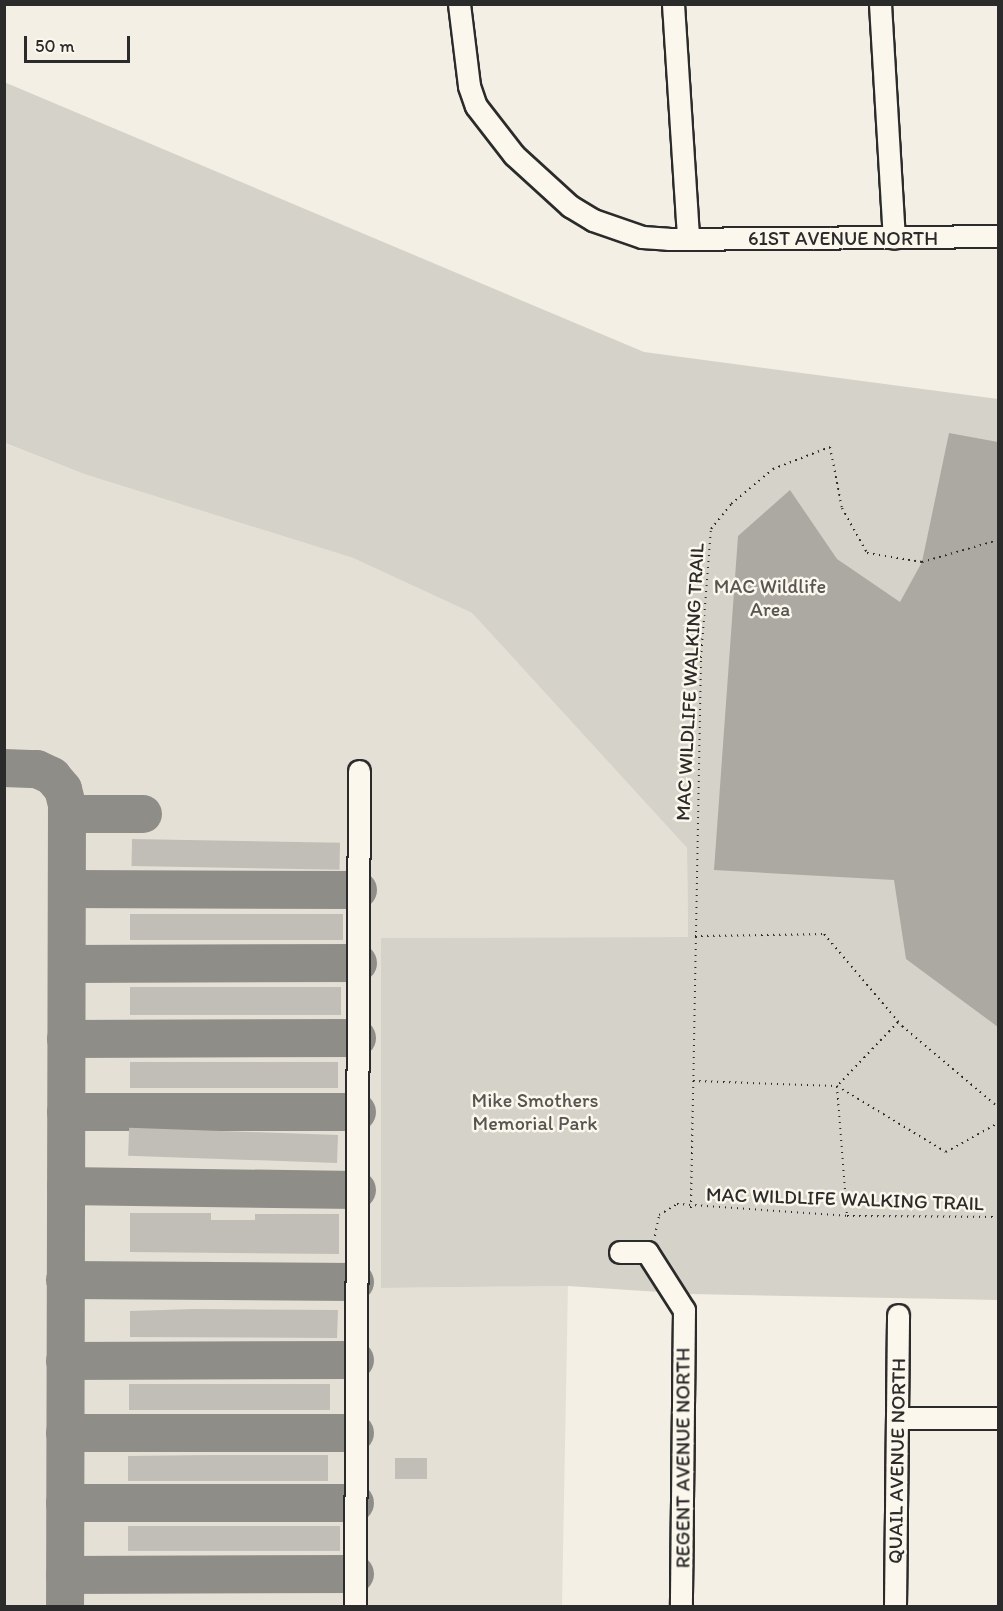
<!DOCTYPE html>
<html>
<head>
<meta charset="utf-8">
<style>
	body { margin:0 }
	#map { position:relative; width:1003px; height:1611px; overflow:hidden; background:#f3efe4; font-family:Itim,sans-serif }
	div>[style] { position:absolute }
	.built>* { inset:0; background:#e4e0d6 }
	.green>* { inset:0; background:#d5d2c9 }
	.water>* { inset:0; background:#aca9a2 }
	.taxiway>* { height:38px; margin:-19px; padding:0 19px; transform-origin:19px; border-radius:19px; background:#8f8d88 }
	.building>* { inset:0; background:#c0beb6; transform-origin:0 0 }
	.path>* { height:2px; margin-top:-1px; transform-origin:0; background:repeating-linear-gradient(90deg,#2b2b2b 0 1.5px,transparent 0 6px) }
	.roads { filter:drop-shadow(2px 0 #2b2b2b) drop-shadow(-2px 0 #2b2b2b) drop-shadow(0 2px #2b2b2b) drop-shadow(0 -2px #2b2b2b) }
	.minor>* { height:21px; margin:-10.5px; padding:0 10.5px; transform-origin:10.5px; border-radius:10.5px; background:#fbf7ec }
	span { translate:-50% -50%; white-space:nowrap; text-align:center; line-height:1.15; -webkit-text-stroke:5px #fbf7ec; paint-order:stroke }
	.street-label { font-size:20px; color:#2b2b2b }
	.park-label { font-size:20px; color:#565552 }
	.frame { position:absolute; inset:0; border:6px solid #2b2b2b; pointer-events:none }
	.scale { position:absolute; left:24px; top:36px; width:106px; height:27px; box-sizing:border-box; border:3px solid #2b2b2b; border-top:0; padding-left:8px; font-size:18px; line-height:21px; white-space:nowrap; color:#2b2b2b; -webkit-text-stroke:4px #fbf7ec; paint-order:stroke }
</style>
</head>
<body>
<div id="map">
	<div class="built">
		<div style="clip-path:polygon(4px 443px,84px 474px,353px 558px,472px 613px,687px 848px,688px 937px,382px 938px,382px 1288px,568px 1286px,562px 1606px,5px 1606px)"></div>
	</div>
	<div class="green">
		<div style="clip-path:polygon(4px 82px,644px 352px,998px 399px,998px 1300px,690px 1294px,568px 1286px,381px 1288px,381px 938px,688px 937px,687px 848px,472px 613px,353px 558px,84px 474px,5px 443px)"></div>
	</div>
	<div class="water">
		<div style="clip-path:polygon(949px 433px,998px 442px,998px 1027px,906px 959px,894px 880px,714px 870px,738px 536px,790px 490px,837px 559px,900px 602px,922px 562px)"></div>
	</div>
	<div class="taxiway">
		<div style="left:4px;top:768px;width:33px;rotate:2deg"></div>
		<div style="left:37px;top:769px;width:17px;rotate:25deg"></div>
		<div style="left:52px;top:776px;width:17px;rotate:50deg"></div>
		<div style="left:63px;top:789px;width:16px;rotate:76deg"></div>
		<div style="left:67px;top:805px;width:801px;rotate:90.14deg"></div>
		<div style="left:67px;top:814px;width:76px"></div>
		<div style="left:67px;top:889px;width:291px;rotate:0.2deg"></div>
		<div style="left:67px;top:964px;width:291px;rotate:-0.2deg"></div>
		<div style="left:66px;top:1039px;width:291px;rotate:-0.2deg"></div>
		<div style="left:66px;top:1112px;width:291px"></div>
		<div style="left:66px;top:1186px;width:291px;rotate:0.8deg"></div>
		<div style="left:65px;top:1280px;width:290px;rotate:0.4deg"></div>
		<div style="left:65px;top:1361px;width:290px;rotate:-0.2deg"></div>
		<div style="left:65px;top:1433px;width:290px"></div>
		<div style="left:65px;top:1503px;width:290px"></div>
		<div style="left:65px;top:1575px;width:290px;rotate:-0.2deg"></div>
	</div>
	<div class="building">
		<div style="left:132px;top:839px;width:208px;height:27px;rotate:1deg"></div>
		<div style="left:130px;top:914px;width:213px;height:26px"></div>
		<div style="left:341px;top:987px;width:28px;height:211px;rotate:90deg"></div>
		<div style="left:130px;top:1062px;width:208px;height:26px"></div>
		<div style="left:338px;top:1135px;width:28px;height:209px;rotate:92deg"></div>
		<div style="clip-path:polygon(130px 1213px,211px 1213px,211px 1220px,255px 1220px,255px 1214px,339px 1214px,339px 1254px,130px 1252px)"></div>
		<div style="clip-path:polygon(195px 1309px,338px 1310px,337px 1338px,130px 1337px,130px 1311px)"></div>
		<div style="left:129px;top:1384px;width:201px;height:26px"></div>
		<div style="clip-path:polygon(212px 1455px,328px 1455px,328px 1481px,128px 1481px,128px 1456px)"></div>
		<div style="left:395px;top:1458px;width:32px;height:21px"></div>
		<div style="left:128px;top:1526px;width:212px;height:25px"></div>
	</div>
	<div class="path">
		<div style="left:695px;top:936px;width:129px;rotate:-0.9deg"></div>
		<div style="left:824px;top:934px;width:121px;rotate:49.7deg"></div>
		<div style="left:902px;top:1026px;width:126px;rotate:40.2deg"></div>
		<div style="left:898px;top:1022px;width:88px;rotate:133.6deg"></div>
		<div style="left:837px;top:1086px;width:127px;rotate:31.2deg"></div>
		<div style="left:946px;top:1152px;width:60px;rotate:-29.1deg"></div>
		<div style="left:693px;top:1081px;width:144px;rotate:2deg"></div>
		<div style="left:837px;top:1086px;width:130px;rotate:85.6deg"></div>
		<div style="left:691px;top:1208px;width:550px;rotate:-88.96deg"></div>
		<div style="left:701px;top:658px;width:129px;rotate:-85.6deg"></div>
		<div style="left:711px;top:529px;width:32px;rotate:-51deg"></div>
		<div style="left:731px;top:504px;width:55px;rotate:-39.8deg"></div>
		<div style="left:773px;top:469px;width:61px;rotate:-21.1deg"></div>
		<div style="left:830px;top:447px;width:62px;rotate:78.9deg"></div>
		<div style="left:842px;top:508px;width:51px;rotate:60.9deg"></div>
		<div style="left:867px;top:553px;width:56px;rotate:9.3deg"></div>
		<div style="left:922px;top:562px;width:79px;rotate:-16.1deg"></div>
		<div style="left:655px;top:1236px;width:21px;rotate:-79deg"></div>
		<div style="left:659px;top:1215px;width:21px;rotate:-31deg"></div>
		<div style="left:677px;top:1204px;width:170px;rotate:4deg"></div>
		<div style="left:847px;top:1216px;width:151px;rotate:0.4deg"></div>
	</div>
	<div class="roads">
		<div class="minor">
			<div style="left:459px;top:4px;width:83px;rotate:83deg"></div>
			<div style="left:469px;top:86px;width:21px;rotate:71deg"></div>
			<div style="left:476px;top:106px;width:62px;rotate:52.2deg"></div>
			<div style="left:514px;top:155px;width:76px;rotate:42.3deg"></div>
			<div style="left:570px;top:206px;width:27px;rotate:31deg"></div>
			<div style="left:593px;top:220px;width:52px;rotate:19.1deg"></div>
			<div style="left:642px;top:237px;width:26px;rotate:4deg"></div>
			<div style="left:668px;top:239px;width:330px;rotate:-0.5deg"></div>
			<div style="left:673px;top:4px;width:235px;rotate:86.3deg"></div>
			<div style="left:880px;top:4px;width:234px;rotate:86.6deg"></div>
			<div style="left:620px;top:1252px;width:27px"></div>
			<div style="left:647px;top:1252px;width:69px;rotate:57.5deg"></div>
			<div style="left:684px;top:1310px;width:296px;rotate:90.6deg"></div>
			<div style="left:898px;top:1418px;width:100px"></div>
			<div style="left:355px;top:1606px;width:835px;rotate:-89.73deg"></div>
			<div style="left:895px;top:1606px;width:291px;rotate:-89.4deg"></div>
		</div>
	</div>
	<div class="street-label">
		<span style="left:843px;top:238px">61ST AVENUE NORTH</span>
		<span style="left:690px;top:682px;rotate:-87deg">MAC WILDLIFE WALKING TRAIL</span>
		<span style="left:845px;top:1199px;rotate:2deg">MAC WILDLIFE WALKING TRAIL</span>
		<span style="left:683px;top:1458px;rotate:-90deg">REGENT AVENUE NORTH</span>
		<span style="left:897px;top:1461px;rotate:-89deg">QUAIL AVENUE NORTH</span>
	</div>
	<div class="park-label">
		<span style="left:770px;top:598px">MAC Wildlife<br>Area</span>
		<span style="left:535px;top:1112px">Mike Smothers<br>Memorial Park</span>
	</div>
	<div class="frame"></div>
	<div class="scale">50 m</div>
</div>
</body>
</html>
